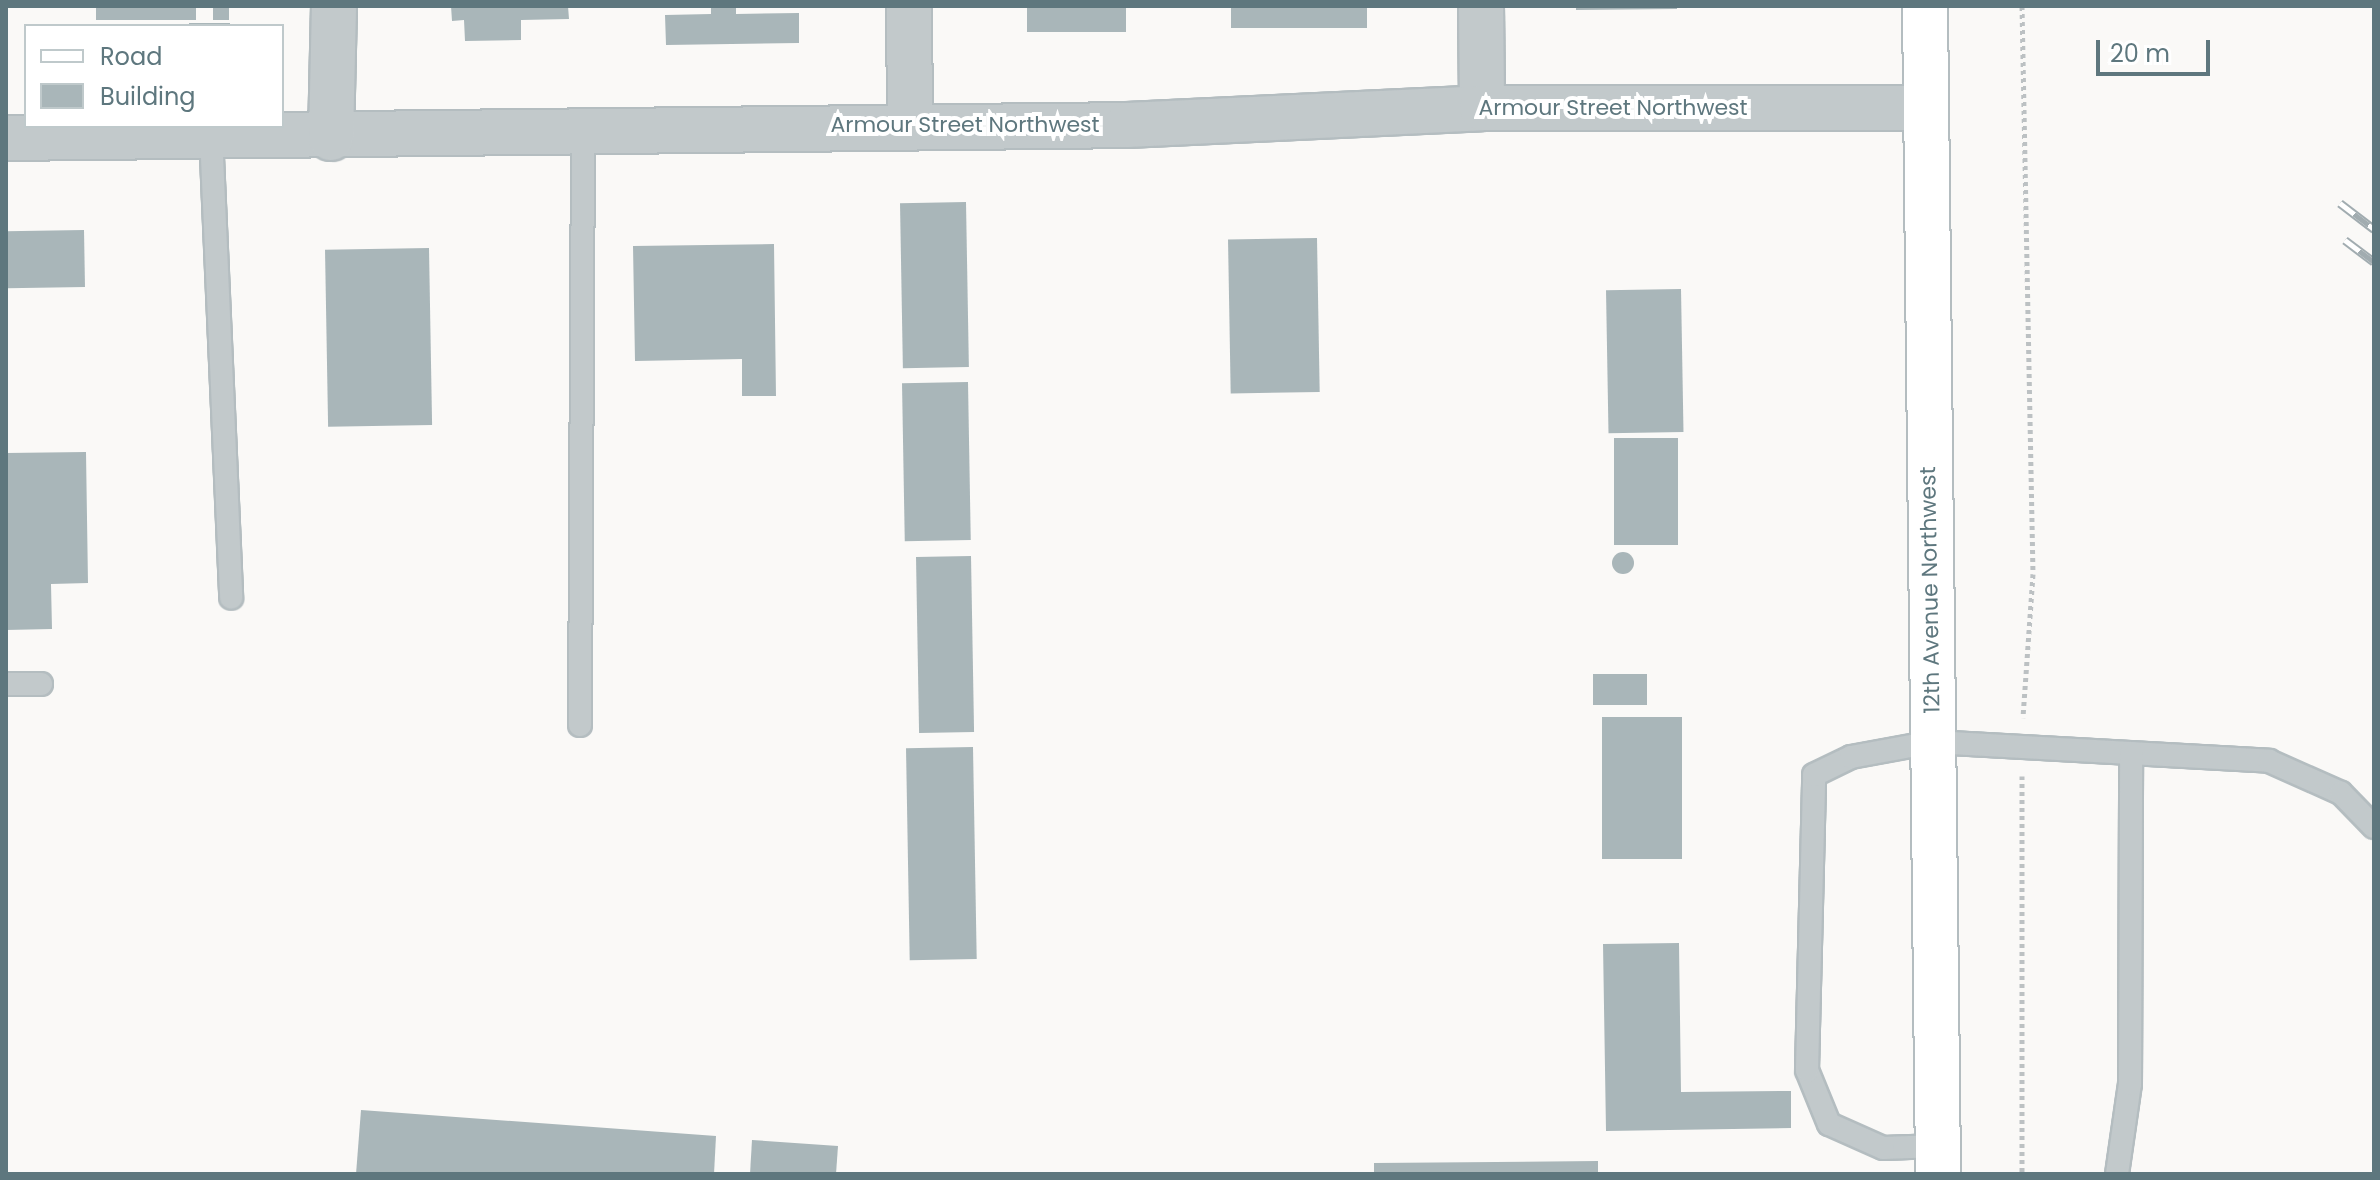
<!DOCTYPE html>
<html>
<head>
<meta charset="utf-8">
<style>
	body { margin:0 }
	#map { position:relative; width:2380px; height:1180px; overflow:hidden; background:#faf9f7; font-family:Poppins,sans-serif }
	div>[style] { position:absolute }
	.building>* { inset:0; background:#a9b6b9; transform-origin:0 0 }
	.round { border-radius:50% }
	.path>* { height:5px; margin-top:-2.5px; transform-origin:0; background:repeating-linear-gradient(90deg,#bcc1c3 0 4px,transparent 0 8px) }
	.roads { filter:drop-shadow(2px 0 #b4bdc0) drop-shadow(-2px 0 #b4bdc0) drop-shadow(0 2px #b4bdc0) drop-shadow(0 -2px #b4bdc0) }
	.lane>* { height:22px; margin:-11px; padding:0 11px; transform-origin:11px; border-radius:11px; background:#c2c9cb }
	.street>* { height:44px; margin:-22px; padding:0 22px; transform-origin:22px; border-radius:22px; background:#c2c9cb }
	.secondary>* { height:44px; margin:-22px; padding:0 22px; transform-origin:22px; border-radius:22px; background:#fff }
	.rail>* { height:9px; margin-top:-4.5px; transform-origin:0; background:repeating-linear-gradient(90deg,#fff 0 18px,#a1acb0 0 36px); box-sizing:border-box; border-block:2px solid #a1acb0 }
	span { translate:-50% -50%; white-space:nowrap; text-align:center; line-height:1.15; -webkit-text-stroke:8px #fff; paint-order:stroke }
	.street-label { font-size:22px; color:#5e777e }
	.frame { position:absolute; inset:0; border:8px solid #5e777e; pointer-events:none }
	.legend { position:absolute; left:24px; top:24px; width:260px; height:104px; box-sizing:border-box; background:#fff; border:2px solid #bfc9cb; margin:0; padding:10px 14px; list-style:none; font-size:24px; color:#5e777e }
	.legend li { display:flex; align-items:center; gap:16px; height:40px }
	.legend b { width:40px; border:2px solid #bfc9cb }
	.scale { position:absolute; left:2096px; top:40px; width:114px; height:36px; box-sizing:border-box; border:4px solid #5e777e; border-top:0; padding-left:10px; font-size:24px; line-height:28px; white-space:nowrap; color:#5e777e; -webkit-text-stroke:6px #fff; paint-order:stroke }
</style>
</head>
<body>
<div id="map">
	<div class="building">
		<div style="left:96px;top:6px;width:100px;height:14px"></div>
		<div style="left:213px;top:6px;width:16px;height:14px"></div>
		<div style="clip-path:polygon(451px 6px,568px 6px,569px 19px,521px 20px,521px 40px,465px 41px,464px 20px,452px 21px)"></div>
		<div style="clip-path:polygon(711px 6px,736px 6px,736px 14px,799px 13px,799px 43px,666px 45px,665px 15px,711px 14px)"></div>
		<div style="left:1027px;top:6px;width:99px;height:26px"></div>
		<div style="left:1231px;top:6px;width:136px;height:22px"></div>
		<div style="clip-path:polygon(1576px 6px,1677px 6px,1677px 9px,1576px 10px)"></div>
		<div style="left:189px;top:23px;width:41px;height:3px"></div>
		<div style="left:966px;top:202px;width:165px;height:66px;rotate:89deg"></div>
		<div style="left:84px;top:230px;width:57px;height:78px;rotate:89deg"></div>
		<div style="left:1317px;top:238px;width:154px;height:89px;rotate:89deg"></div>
		<div style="clip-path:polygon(774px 244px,776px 396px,742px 396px,742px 359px,635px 361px,633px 246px)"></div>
		<div style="left:429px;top:248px;width:177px;height:104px;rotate:89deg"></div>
		<div style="left:1681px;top:289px;width:143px;height:75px;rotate:89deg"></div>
		<div style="left:968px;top:382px;width:158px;height:66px;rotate:89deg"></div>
		<div style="left:1614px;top:438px;width:64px;height:107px"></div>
		<div style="clip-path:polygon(86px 452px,88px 583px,51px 584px,52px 629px,6px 630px,6px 453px)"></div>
		<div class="round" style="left:1612px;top:552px;width:22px;height:22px"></div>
		<div style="left:971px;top:556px;width:176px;height:55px;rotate:89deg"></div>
		<div style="left:1647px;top:674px;width:31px;height:54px;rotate:90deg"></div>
		<div style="left:1682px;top:717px;width:142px;height:80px;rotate:90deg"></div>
		<div style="left:973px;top:747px;width:212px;height:67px;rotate:89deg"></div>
		<div style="clip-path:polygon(1679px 943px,1681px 1092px,1791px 1091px,1791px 1128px,1606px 1131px,1603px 944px)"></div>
		<div style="clip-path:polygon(361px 1110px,716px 1136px,714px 1174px,356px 1174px)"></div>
		<div style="clip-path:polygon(752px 1140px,838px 1146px,836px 1174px,750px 1174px)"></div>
		<div style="clip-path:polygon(1598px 1161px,1598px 1174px,1374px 1174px,1374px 1163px)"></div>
	</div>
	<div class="path">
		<div style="left:2022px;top:6px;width:568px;rotate:88.89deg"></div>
		<div style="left:2033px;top:574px;width:144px;rotate:94deg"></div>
		<div style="left:2022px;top:776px;width:398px;rotate:90deg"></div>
	</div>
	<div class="roads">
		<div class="lane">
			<div style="left:211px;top:134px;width:464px;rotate:87.5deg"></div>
			<div style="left:6px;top:684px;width:35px"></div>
			<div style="left:580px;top:725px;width:590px;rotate:-89.71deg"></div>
			<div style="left:1938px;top:1146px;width:55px;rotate:177.9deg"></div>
			<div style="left:1883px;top:1148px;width:59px;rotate:-156deg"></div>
			<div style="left:1829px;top:1124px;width:58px;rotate:-112.2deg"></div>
			<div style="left:1807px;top:1070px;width:295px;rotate:-88.6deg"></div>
			<div style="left:1814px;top:775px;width:41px;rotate:-25.9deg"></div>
			<div style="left:1851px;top:757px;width:83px;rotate:-10.4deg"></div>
			<div style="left:1933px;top:742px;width:337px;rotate:3.2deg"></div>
			<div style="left:2269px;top:761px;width:79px;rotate:24deg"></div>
			<div style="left:2341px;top:793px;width:47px;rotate:45.9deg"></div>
			<div style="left:2117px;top:1174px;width:91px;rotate:-81.8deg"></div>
			<div style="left:2130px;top:1084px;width:331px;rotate:-89.8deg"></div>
		</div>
		<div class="street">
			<div style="left:909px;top:6px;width:121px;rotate:89.5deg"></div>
			<div style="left:1481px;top:6px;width:102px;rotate:89.4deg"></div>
			<div style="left:6px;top:138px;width:1121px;rotate:-0.66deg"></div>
			<div style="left:1127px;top:125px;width:355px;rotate:-2.7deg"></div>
			<div style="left:1482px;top:108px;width:442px"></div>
			<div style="left:331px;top:138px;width:132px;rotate:-88.7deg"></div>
		</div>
		<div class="secondary">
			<div style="left:1925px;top:6px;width:1168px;rotate:89.36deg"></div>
		</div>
	</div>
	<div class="rail">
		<div style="left:2340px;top:203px;width:43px;rotate:37.4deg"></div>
		<div style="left:2345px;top:240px;width:36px;rotate:37deg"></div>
	</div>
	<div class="street-label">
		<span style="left:1613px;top:108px">Armour Street Northwest</span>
		<span style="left:965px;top:125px">Armour Street Northwest</span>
		<span style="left:1930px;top:590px;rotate:-91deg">12th Avenue Northwest</span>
	</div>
	<div class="frame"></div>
	<ul class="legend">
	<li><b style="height:10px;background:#fff"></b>Road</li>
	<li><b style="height:22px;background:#a9b6b9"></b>Building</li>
	</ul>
	<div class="scale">20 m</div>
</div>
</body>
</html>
